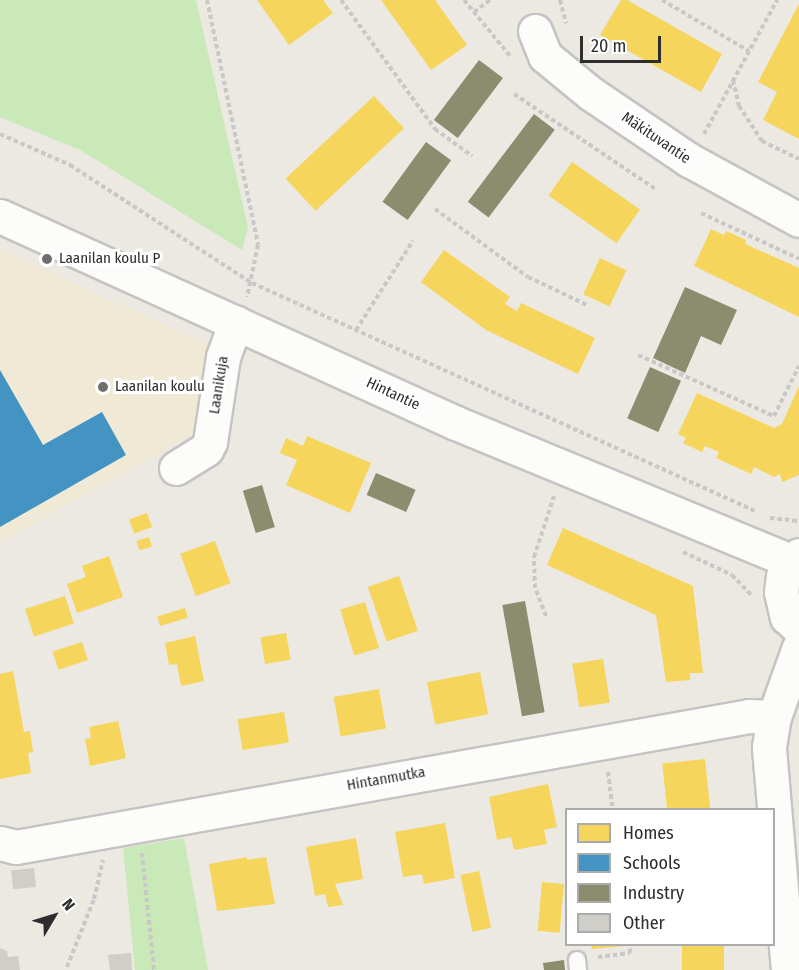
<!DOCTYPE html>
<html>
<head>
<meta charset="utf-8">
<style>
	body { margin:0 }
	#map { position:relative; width:799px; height:970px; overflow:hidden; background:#ece8e2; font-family:"Fira Sans Condensed",sans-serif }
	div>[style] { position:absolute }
	.education>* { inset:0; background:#efe9d6 }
	.green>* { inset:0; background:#c9e9b9 }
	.homes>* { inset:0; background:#f6d55c; transform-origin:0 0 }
	.schools>* { inset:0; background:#4393c3 }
	.industry>* { inset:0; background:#8c8c6e; transform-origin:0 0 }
	.building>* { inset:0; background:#d0cec9; transform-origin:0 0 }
	.path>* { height:4px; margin-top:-2px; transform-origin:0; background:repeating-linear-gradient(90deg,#c8c8c8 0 4.5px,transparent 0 7.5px) }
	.roads { filter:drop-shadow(2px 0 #c5c4c3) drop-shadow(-2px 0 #c5c4c3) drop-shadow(0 2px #c5c4c3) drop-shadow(0 -2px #c5c4c3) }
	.lane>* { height:16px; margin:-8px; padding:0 8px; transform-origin:8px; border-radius:8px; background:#fcfcfb }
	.street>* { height:33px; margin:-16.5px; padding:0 16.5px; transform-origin:16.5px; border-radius:16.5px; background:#fcfcfb }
	.secondary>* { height:33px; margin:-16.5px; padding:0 16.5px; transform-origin:16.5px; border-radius:16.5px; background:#fcfcfb }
	.dots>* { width:16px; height:16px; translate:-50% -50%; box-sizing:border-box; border:3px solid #fff; border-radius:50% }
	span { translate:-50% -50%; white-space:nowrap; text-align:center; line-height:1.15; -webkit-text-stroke:6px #fff; paint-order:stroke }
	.street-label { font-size:15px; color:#2d2d2d }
	.poi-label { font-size:15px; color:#2d2d2d }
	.left { translate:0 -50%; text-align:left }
	.legend { position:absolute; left:565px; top:808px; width:210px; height:138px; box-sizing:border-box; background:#fff; border:2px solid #ababab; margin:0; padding:8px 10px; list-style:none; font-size:18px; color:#2d2d2d }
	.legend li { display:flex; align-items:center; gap:12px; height:30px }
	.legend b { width:30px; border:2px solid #ababab }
	.north { position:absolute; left:24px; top:886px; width:60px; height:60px; -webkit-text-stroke:4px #fff; paint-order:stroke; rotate:52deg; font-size:16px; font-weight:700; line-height:24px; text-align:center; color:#2d2d2d }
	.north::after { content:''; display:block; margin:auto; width:21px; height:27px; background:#2d2d2d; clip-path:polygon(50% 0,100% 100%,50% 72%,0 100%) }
	.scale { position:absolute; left:580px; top:36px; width:81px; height:27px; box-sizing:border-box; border:3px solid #2d2d2d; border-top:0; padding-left:8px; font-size:18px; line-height:21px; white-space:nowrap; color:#2d2d2d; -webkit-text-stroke:4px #fff; paint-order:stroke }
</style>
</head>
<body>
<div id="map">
	<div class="education">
		<div style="clip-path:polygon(0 249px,211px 346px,201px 429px,0 543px)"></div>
	</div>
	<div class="green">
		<div style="clip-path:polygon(0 0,196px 0,248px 227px,242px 250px,80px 150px,0 117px)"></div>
		<div style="clip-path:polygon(184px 838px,208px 970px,135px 970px,123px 848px)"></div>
	</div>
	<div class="homes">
		<div style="clip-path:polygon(257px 0,323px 0,333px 13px,289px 45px)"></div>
		<div style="clip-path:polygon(381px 0,435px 0,467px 45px,431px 70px)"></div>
		<div style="clip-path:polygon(621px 0,627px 0,722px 54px,701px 92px,600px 35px)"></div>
		<div style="clip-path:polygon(799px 4px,799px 139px,763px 120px,777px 92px,758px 82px)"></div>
		<div style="left:374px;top:96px;width:44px;height:121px;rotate:47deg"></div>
		<div style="left:572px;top:162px;width:83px;height:41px;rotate:35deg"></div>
		<div style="clip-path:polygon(711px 229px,724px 235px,726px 231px,746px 240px,745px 244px,799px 268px,799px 317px,694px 266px)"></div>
		<div style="clip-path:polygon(444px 250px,510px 297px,505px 304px,517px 311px,521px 303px,595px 338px,578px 374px,486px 330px,421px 282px)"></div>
		<div style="left:600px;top:258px;width:29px;height:40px;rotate:25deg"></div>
		<div style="clip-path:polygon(799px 386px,799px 475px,782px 482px,780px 474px,774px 477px,754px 467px,751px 474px,716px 458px,719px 452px,705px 446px,702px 452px,683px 443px,686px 438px,678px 434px,697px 393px,774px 428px,782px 424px)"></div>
		<div style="clip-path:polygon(307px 436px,371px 463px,350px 513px,286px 485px,297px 460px,280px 453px,286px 438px,303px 446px)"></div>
		<div style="left:147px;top:513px;width:15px;height:19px;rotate:70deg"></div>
		<div style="clip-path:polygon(563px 528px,693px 586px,703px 673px,690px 673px,690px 680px,666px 682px,656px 615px,547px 565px)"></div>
		<div style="left:149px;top:537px;width:10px;height:13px;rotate:73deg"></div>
		<div style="left:215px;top:541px;width:45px;height:37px;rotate:70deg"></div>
		<div style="clip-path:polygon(109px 556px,123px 597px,77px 613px,67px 584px,86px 577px,82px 566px)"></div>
		<div style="left:399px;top:576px;width:58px;height:33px;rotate:71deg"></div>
		<div style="left:65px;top:596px;width:29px;height:42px;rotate:72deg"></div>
		<div style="left:365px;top:602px;width:48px;height:26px;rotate:73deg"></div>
		<div style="left:185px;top:608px;width:10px;height:29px;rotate:73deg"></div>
		<div style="left:286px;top:633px;width:27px;height:26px;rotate:80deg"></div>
		<div style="clip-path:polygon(195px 636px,204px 681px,181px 686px,177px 664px,169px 665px,165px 643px)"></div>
		<div style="left:82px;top:642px;width:19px;height:31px;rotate:72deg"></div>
		<div style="left:603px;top:659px;width:44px;height:31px;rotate:81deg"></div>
		<div style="clip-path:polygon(13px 671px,24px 732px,30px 731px,33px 752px,28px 753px,31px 773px,0 779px,0 674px)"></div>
		<div style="left:480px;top:672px;width:43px;height:54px;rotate:79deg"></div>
		<div style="left:379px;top:689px;width:40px;height:46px;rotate:80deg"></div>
		<div style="left:284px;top:712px;width:31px;height:47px;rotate:81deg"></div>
		<div style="clip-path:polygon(118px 721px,126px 758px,90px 766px,85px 739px,91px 738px,89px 727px)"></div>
		<div style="left:705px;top:759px;width:51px;height:43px;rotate:84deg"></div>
		<div style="clip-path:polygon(548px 784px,557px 827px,544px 830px,547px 844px,514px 850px,511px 837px,497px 840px,489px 797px)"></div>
		<div style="clip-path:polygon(445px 823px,455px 878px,424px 884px,422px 874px,403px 877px,395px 832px)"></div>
		<div style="clip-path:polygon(356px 838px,363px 879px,335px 884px,343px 905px,328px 907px,325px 894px,315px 896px,306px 847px)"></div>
		<div style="clip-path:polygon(247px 857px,247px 860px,266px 857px,275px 904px,217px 911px,209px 864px)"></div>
		<div style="left:479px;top:871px;width:58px;height:19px;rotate:78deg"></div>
		<div style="left:542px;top:882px;width:22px;height:49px;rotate:5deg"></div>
		<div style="clip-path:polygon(591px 945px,624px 945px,624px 946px,592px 949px)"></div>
		<div style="left:682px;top:945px;width:42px;height:25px"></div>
	</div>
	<div class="schools">
		<div style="clip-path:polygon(0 370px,43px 445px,102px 412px,126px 455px,0 527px)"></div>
	</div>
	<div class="industry">
		<div style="left:479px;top:60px;width:30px;height:75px;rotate:37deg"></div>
		<div style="left:534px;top:114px;width:26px;height:110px;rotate:37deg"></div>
		<div style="left:426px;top:142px;width:31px;height:74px;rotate:36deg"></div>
		<div style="clip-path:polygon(685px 287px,737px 310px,721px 345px,701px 336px,685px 373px,653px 358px)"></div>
		<div style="left:650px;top:367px;width:34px;height:56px;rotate:24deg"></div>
		<div style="left:376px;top:473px;width:43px;height:24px;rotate:23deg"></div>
		<div style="left:262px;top:485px;width:44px;height:20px;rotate:73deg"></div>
		<div style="left:525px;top:601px;width:113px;height:23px;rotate:80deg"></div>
		<div style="clip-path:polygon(564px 960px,565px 970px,544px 970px,543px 963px)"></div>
	</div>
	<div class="building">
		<div style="left:34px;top:868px;width:19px;height:23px;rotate:84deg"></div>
		<div style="clip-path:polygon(0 948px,7px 951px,8px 957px,18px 956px,20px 970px,0 970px)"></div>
		<div style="clip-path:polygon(131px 953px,132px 970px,110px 970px,108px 955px)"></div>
	</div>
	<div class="path">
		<div style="left:207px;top:0;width:250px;rotate:78.2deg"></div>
		<div style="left:258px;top:245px;width:53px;rotate:101.9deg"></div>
		<div style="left:341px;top:0;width:160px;rotate:53.9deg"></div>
		<div style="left:435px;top:129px;width:46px;rotate:36.1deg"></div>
		<div style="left:464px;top:0;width:74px;rotate:50.5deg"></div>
		<div style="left:560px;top:0;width:24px;rotate:75deg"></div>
		<div style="left:662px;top:0;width:101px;rotate:30.4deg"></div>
		<div style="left:474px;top:12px;width:20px;rotate:-37deg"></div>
		<div style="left:733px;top:80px;width:27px;rotate:77deg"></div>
		<div style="left:739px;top:106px;width:42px;rotate:56.7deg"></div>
		<div style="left:762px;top:141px;width:41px;rotate:25.9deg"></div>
		<div style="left:514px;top:94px;width:172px;rotate:33.9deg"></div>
		<div style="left:0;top:134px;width:77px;rotate:23.9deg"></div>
		<div style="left:70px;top:165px;width:217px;rotate:33deg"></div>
		<div style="left:252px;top:283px;width:552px;rotate:24.38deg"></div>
		<div style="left:704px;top:134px;width:153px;rotate:-61.4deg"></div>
		<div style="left:435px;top:209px;width:115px;rotate:36.2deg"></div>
		<div style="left:528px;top:277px;width:65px;rotate:25.4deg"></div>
		<div style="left:701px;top:213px;width:108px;rotate:25.1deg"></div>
		<div style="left:356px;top:330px;width:106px;rotate:-57.4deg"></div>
		<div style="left:638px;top:355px;width:149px;rotate:24.2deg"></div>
		<div style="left:774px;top:416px;width:56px;rotate:-63.4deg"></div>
		<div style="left:770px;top:518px;width:29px;rotate:6deg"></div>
		<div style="left:683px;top:552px;width:54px;rotate:25.1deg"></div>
		<div style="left:732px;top:575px;width:28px;rotate:46deg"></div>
		<div style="left:546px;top:616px;width:30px;rotate:-111deg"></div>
		<div style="left:535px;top:588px;width:31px;rotate:-92deg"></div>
		<div style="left:534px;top:557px;width:64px;rotate:-71.8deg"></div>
		<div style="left:608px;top:772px;width:38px;rotate:83deg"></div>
		<div style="left:142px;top:853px;width:118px;rotate:84.1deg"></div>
		<div style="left:598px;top:957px;width:32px;rotate:-7deg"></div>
		<div style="left:630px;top:953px;width:9px;rotate:-96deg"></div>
		<div style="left:67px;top:967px;width:73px;rotate:-68.3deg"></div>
		<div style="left:94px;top:899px;width:40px;rotate:-77deg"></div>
	</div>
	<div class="roads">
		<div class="lane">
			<div style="left:577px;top:960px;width:10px;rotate:84deg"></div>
		</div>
		<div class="street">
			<div style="left:535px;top:31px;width:27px;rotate:68deg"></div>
			<div style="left:545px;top:56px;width:58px;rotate:39.4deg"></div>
			<div style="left:590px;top:93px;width:120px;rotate:34.1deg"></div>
			<div style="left:689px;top:160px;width:125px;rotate:28.6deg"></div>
			<div style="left:176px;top:468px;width:36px;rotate:-32deg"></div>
			<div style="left:206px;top:449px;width:8px;rotate:-60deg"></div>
			<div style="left:210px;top:442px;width:86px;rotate:-81.3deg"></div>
			<div style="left:223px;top:357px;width:37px;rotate:-70deg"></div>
			<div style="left:0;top:843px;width:16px;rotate:14deg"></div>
			<div style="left:16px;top:847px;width:745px;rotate:-10.13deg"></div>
			<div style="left:749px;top:716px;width:25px;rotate:2deg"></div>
		</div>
		<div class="secondary">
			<div style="left:0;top:216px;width:501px;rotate:24.42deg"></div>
			<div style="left:456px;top:423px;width:362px;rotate:22.4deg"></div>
			<div style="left:799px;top:555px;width:26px;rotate:127deg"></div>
			<div style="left:783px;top:576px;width:16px;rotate:97deg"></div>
			<div style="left:781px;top:592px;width:26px;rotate:77deg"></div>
			<div style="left:787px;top:617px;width:16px;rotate:43deg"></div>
			<div style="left:788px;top:970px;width:224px;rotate:-94.9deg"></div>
			<div style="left:769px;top:747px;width:30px;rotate:-81deg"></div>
			<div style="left:774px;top:717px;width:74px;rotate:-70.3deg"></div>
		</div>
	</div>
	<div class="dots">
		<div style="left:47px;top:259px;background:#706e6c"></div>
		<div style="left:103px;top:387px;background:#706e6c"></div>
	</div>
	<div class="street-label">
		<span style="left:656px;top:138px;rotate:34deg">Mäkituvantie</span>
		<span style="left:219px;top:385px;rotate:-81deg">Laanikuja</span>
		<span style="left:393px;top:394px;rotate:25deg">Hintantie</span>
		<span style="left:386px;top:779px;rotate:-10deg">Hintanmutka</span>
	</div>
	<div class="poi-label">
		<span class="left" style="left:59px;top:259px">Laanilan koulu P</span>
		<span class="left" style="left:115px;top:387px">Laanilan koulu</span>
	</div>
	<ul class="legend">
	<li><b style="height:16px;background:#f6d55c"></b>Homes</li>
	<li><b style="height:16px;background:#4393c3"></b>Schools</li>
	<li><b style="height:16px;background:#8c8c6e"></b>Industry</li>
	<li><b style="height:16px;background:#d0cec9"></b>Other</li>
	</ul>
	<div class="north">N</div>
	<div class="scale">20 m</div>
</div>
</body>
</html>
